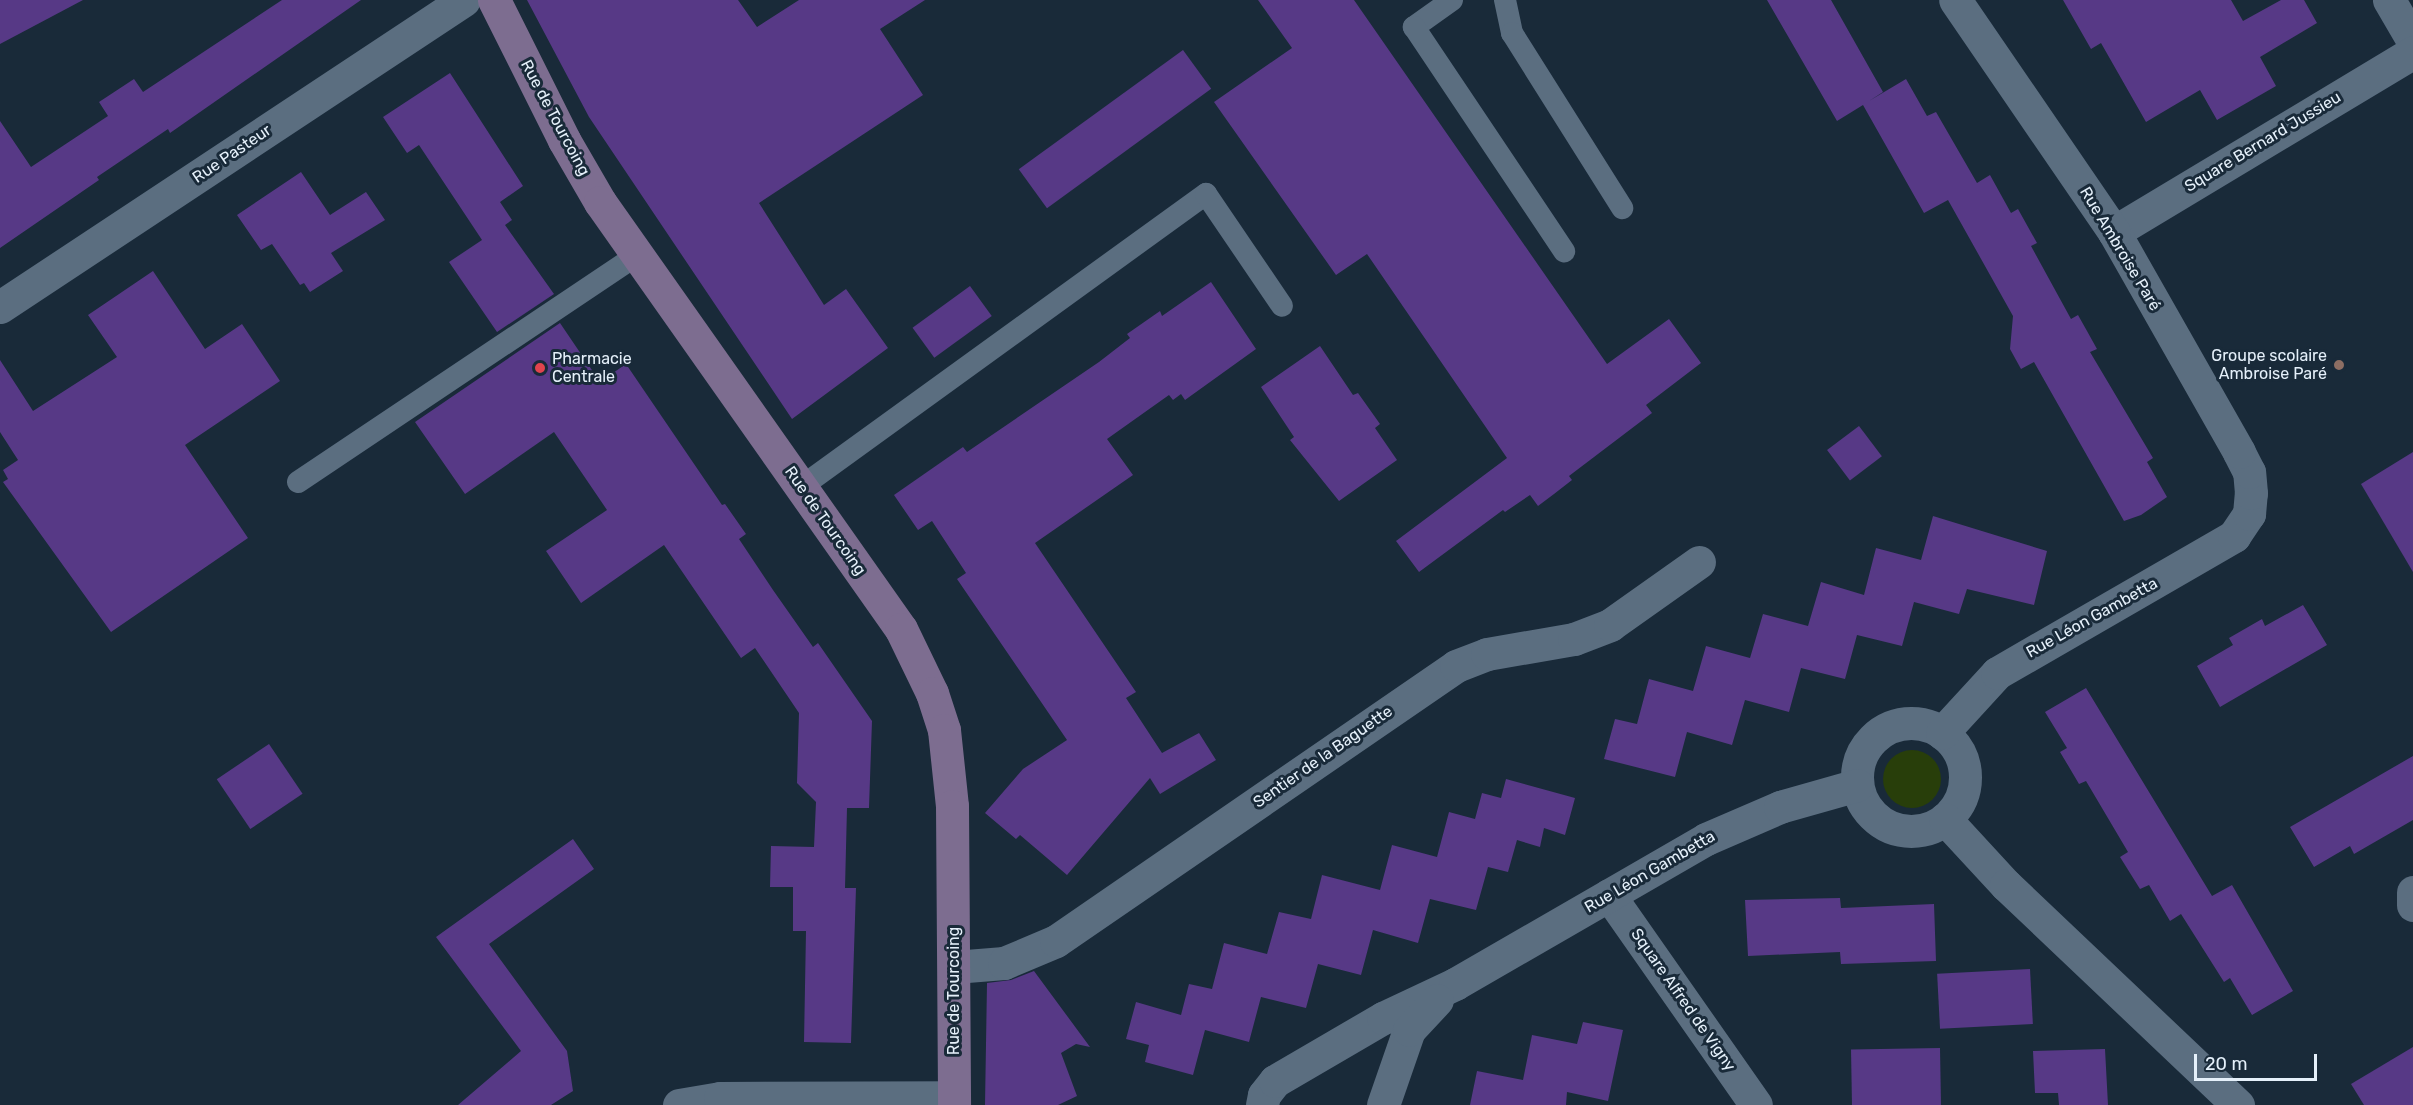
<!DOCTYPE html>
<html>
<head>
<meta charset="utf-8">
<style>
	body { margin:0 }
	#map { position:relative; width:2413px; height:1105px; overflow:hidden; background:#192a39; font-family:Rubik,sans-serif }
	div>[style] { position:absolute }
	.green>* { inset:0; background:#283e0a }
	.round { border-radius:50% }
	.building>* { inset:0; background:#573986; transform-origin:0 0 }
	.lane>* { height:22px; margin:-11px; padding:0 11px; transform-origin:11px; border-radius:11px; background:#5b6e80 }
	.street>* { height:33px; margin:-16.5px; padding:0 16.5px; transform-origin:16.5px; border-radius:16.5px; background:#5b6e80 }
	.street>.ring { margin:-16.5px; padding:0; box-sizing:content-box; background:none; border:33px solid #5b6e80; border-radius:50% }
	.secondary>* { height:33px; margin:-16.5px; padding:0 16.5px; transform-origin:16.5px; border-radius:16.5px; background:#7d6d90 }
	.dots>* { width:16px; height:16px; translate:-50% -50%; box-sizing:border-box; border:3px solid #192a39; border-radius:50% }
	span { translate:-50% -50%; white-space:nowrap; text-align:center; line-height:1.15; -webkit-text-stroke:6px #192a39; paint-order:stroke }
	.street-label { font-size:16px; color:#e5f0fa }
	.poi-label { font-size:16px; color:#e5f0fa }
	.right { translate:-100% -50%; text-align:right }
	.left { translate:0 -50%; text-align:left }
	.scale { position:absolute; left:2194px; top:1054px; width:123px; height:27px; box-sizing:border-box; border:3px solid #e5f0fa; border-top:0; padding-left:8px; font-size:18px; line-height:21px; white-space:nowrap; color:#e5f0fa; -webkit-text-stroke:4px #192a39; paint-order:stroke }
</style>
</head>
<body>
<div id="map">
	<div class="green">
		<div class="round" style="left:1883px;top:750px;width:58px;height:58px"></div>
	</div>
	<div class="building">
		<div style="clip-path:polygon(0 0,83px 0,0 44px)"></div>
		<div style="clip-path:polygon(282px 0,361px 0,170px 133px,168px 129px,97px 177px,99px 180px,0 248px,0 121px,31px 167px,108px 116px,99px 102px,134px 79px,143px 92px)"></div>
		<div style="clip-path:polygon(527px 0,738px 0,757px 27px,799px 0,925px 0,880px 29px,923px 95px,759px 203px,824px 305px,846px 289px,888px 348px,792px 419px,589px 117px)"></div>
		<div style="clip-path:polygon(1258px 0,1354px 0,1607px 364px,1669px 319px,1701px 363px,1646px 405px,1652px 413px,1569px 476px,1572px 480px,1554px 494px,1538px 506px,1530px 495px,1505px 512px,1503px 510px,1419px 572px,1396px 541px,1507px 458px,1367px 254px,1336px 275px,1214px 102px,1292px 48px)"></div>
		<div style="clip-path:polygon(1767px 0,1831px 0,1883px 92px,1869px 101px,1906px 79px,1927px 116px,1936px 112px,1977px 183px,1990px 175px,2011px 213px,2018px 209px,2037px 243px,2031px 246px,2071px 319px,2078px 315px,2087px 331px,2097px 349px,2090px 352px,2153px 458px,2147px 462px,2167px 497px,2141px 515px,2124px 521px,2034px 362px,2021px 369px,2010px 349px,2013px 316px,1948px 200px,1924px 213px,1863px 105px,1837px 121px)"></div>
		<div style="clip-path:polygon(2063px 0,2231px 0,2243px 21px,2281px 0,2304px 0,2317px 23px,2260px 57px,2276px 86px,2217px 120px,2200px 90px,2146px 122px,2101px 43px,2091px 49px)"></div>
		<div style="left:1183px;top:50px;width:48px;height:203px;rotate:54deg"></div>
		<div style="clip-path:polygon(450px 73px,523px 186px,500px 202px,512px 220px,505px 225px,554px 294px,497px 332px,449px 262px,482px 240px,419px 145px,407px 153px,383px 117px)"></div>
		<div style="clip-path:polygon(301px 172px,330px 215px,366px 192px,385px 220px,331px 253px,343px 271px,310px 292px,304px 283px,300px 285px,272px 244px,261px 250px,237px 215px)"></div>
		<div style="clip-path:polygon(153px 271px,205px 349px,242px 324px,280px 381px,185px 445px,248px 538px,111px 632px,3px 482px,8px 479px,3px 470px,18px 460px,0 432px,0 360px,33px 411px,117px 357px,88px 315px)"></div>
		<div style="clip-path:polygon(1211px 282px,1256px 349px,1185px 400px,1181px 394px,1173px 400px,1169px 395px,1107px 439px,1133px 475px,1035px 543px,1136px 692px,1126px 698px,1162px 753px,1199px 733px,1216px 760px,1160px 794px,1150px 778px,1067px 875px,1020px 835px,1016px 839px,985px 813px,1023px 769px,1067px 740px,957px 579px,966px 573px,932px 521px,918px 530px,894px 495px,963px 447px,967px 452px,1099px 362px,1130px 338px,1127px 334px,1160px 311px,1162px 316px)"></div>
		<div style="left:970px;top:286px;width:37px;height:71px;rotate:54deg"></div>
		<div style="clip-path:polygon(560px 323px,600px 382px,626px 364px,722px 505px,725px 504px,746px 534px,739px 539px,773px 590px,813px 647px,818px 643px,872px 721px,869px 808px,847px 808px,845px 888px,856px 888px,851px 1043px,804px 1042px,806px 931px,793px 931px,793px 887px,770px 887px,771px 846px,814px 847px,816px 802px,797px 783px,799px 713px,755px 648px,741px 658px,664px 545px,581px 603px,546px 551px,607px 510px,554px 432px,465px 494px,415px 422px)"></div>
		<div style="clip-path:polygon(1320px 346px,1353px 395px,1358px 393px,1380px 424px,1375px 428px,1397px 460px,1339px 501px,1290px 440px,1294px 437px,1261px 387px)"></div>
		<div style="left:1859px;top:426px;width:38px;height:40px;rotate:53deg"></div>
		<div style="clip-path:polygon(2413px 452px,2413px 572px,2361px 484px)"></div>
		<div style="clip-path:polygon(1933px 516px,2047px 551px,2034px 605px,1967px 589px,1959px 614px,1914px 602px,1902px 646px,1857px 635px,1845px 679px,1801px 668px,1789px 712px,1745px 700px,1732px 745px,1687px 732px,1675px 777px,1604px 759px,1615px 719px,1637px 724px,1649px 679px,1693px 691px,1706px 646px,1750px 658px,1763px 614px,1808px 626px,1821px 582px,1864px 595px,1876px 548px,1921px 560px)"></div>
		<div style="clip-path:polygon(2303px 605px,2327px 645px,2220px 707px,2197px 666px,2233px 645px,2229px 638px,2262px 619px,2265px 626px)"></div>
		<div style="clip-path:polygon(2086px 688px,2212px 896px,2232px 885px,2293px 991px,2252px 1015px,2230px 978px,2224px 982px,2181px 914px,2170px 921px,2149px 885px,2140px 889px,2120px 857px,2128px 852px,2086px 781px,2079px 784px,2069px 767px,2060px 752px,2067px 748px,2045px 712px)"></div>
		<div style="left:269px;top:744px;width:60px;height:63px;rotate:56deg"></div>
		<div style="clip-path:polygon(2413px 756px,2413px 820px,2354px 854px,2350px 846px,2314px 867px,2290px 827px)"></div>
		<div style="clip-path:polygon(1506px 779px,1575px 798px,1565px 835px,1544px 828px,1540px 847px,1517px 840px,1508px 872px,1488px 867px,1476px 910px,1430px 899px,1418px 943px,1373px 930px,1361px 975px,1318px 964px,1306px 1008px,1261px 997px,1249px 1042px,1205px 1030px,1193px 1075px,1145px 1062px,1149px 1045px,1126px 1039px,1136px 1002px,1181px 1015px,1189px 984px,1212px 989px,1224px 943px,1267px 954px,1279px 912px,1311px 919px,1322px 875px,1380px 890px,1392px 845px,1437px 857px,1449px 812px,1475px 819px,1482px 793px,1501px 798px)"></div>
		<div style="clip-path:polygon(573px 839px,594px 869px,489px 944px,567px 1051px,573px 1091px,551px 1105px,458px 1105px,521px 1051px,436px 937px)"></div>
		<div style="clip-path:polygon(1840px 898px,1841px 908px,1934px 904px,1936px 961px,1841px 964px,1840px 952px,1748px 956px,1745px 900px)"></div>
		<div style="left:2030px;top:969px;width:55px;height:93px;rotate:87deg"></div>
		<div style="clip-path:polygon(1034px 971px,1090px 1047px,1076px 1044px,1061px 1053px,1077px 1096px,1058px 1105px,985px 1105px,987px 983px,1011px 980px)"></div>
		<div style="clip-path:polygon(1583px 1022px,1623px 1030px,1608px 1101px,1567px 1092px,1566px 1105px,1470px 1105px,1477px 1071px,1523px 1080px,1532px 1035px,1577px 1044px)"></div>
		<div style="clip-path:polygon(2413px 1047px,2413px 1105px,2364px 1105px,2351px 1084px)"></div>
		<div style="left:1940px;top:1048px;width:57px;height:89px;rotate:89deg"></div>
		<div style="clip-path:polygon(2105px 1049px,2108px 1105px,2059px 1105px,2058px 1093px,2035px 1093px,2033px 1051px)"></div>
	</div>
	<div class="lane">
		<div style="left:1452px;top:0;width:47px;rotate:144.6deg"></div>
		<div style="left:1414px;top:27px;width:270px;rotate:56.2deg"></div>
		<div style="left:1505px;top:0;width:34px;rotate:78deg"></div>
		<div style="left:1512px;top:33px;width:207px;rotate:57.8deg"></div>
		<div style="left:298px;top:482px;width:406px;rotate:-33.8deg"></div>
		<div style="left:801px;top:487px;width:500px;rotate:-35.9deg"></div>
		<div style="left:1206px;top:194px;width:135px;rotate:55.8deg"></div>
	</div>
	<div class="street">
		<div style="left:2389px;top:0;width:48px;rotate:59.7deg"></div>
		<div style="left:2114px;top:232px;width:349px;rotate:-31deg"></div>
		<div style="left:0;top:307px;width:556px;rotate:-33.49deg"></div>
		<div class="ring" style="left:1857px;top:723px;width:75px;height:75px"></div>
		<div style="left:1942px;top:733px;width:81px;rotate:-47.5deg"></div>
		<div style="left:1997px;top:673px;width:274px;rotate:-30deg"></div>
		<div style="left:2234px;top:536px;width:27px;rotate:-56deg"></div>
		<div style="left:2249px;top:514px;width:21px;rotate:-85deg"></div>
		<div style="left:2251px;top:493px;width:21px;rotate:-95deg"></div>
		<div style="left:2249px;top:472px;width:22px;rotate:-117deg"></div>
		<div style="left:2239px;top:452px;width:253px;rotate:-119.6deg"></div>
		<div style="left:2114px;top:232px;width:281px;rotate:-124.4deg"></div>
		<div style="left:1945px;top:819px;width:90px;rotate:47.3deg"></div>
		<div style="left:2006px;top:885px;width:320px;rotate:43.5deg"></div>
		<div style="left:2413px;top:892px;width:13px;rotate:90deg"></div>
		<div style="left:1609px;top:895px;width:256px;rotate:55deg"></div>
		<div style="left:954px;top:967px;width:50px;rotate:-4.6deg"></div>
		<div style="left:1004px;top:963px;width:56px;rotate:-22.9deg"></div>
		<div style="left:1056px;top:941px;width:485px;rotate:-34.5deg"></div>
		<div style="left:1456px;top:666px;width:33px;rotate:-21deg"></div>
		<div style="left:1487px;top:654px;width:88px;rotate:-9.8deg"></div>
		<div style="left:1574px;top:639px;width:39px;rotate:-21deg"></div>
		<div style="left:1610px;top:625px;width:109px;rotate:-35.3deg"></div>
		<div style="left:679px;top:1105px;width:42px;rotate:-9.7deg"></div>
		<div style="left:720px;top:1098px;width:234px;rotate:-0.2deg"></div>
		<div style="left:1262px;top:1105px;width:10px;rotate:-79deg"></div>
		<div style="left:1264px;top:1095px;width:18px;rotate:-52deg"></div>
		<div style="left:1275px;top:1081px;width:125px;rotate:-30.3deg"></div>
		<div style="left:1383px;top:1018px;width:80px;rotate:-25.3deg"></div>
		<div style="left:1455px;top:984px;width:290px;rotate:-30deg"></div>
		<div style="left:1706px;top:839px;width:81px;rotate:-23.4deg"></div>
		<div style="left:1780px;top:807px;width:80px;rotate:-15.9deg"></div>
		<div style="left:1383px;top:1105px;width:79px;rotate:-70.9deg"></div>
		<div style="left:1409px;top:1030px;width:41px;rotate:-47deg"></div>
	</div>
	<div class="secondary">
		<div style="left:494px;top:0;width:157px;rotate:63.4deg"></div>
		<div style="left:564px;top:140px;width:72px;rotate:59.9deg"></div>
		<div style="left:600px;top:202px;width:522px;rotate:54.82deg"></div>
		<div style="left:901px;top:629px;width:71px;rotate:64.2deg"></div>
		<div style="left:932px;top:693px;width:39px;rotate:72deg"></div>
		<div style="left:944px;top:730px;width:76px;rotate:84deg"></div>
		<div style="left:952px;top:806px;width:299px;rotate:89.6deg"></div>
	</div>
	<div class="dots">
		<div style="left:2339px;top:365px;background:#8d6e63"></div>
		<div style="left:540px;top:368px;background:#e0444e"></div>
	</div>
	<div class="street-label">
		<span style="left:555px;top:118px;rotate:62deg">Rue de Tourcoing</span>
		<span style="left:2263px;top:142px;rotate:-31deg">Square Bernard Jussieu</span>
		<span style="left:232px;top:154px;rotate:-34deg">Rue Pasteur</span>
		<span style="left:2120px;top:249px;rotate:59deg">Rue Ambroise Paré</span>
		<span style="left:825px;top:521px;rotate:55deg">Rue de Tourcoing</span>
		<span style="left:2092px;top:618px;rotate:-29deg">Rue Léon Gambetta</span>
		<span style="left:1323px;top:757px;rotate:-35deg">Sentier de la Baguette</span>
		<span style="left:1650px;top:872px;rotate:-30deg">Rue Léon Gambetta</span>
		<span style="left:954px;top:991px;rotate:-90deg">Rue de Tourcoing</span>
		<span style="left:1683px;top:1000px;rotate:55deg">Square Alfred de Vigny</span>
	</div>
	<div class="poi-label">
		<span class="right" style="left:2327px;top:365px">Groupe scolaire<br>Ambroise Paré</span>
		<span class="left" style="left:552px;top:368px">Pharmacie<br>Centrale</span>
	</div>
	<div class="scale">20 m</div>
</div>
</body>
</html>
